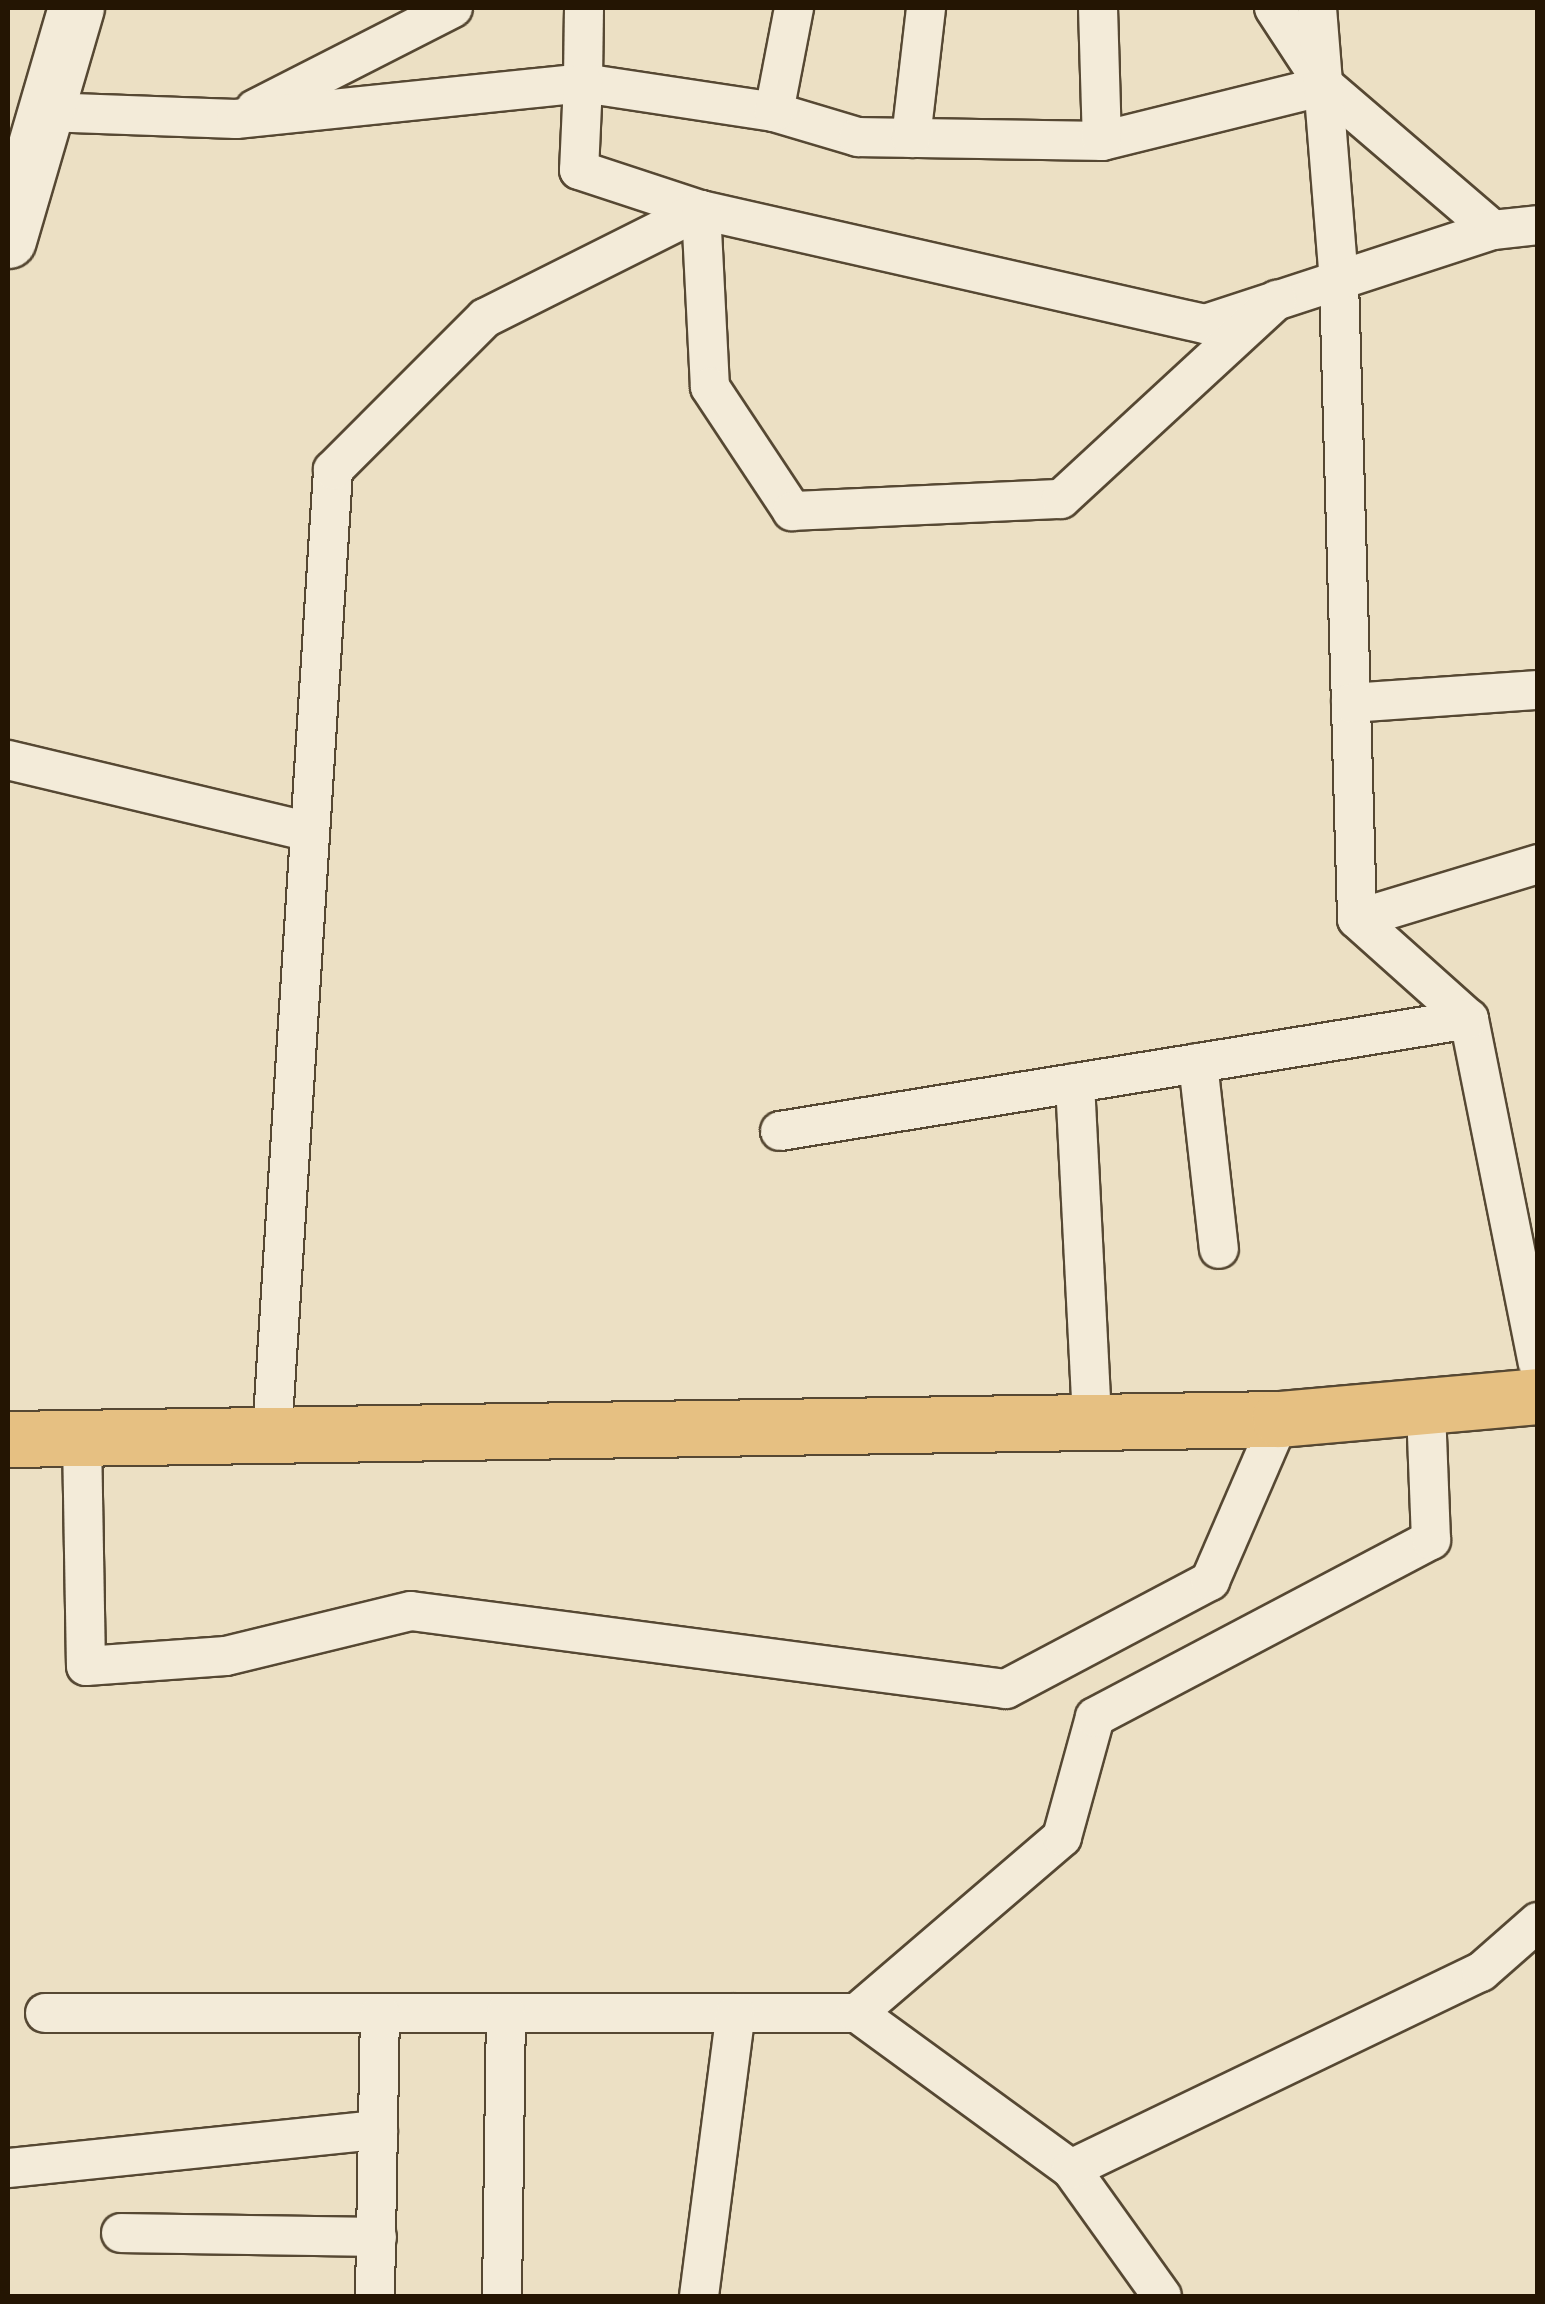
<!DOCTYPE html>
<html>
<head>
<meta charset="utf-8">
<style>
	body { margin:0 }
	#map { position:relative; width:1545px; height:2304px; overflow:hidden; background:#ece0c4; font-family:"IM FELL DW Pica",serif }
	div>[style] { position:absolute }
	.roads { filter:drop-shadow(2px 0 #564833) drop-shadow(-2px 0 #564833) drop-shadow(0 2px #564833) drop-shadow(0 -2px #564833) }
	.street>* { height:38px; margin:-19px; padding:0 19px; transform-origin:19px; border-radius:19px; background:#f3ebd9 }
	.secondary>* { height:55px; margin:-27.5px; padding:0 27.5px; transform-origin:27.5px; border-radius:27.5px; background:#f3ebd9 }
	.primary>* { height:55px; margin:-27.5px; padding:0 27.5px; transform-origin:27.5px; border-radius:27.5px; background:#e6c082 }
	span { translate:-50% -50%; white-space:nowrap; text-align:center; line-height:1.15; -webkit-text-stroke:9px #f3ebd9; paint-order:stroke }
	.frame { position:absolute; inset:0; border:10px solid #241503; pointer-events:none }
</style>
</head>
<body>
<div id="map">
	<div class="roads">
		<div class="street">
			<div style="left:584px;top:8px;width:75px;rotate:90.8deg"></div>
			<div style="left:583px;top:83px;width:193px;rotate:8.6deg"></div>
			<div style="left:774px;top:112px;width:88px;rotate:16.6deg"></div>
			<div style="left:858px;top:137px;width:244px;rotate:0.9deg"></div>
			<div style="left:1102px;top:141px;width:230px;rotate:-13.9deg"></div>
			<div style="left:1098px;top:8px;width:133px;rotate:88.3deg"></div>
			<div style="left:1274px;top:8px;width:93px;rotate:56.8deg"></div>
			<div style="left:1325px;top:86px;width:221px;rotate:40.6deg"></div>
			<div style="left:1317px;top:8px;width:274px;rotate:85.4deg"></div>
			<div style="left:1339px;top:281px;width:638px;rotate:88.38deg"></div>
			<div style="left:1357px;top:919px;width:150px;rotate:41.8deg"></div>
			<div style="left:1469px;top:1019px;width:351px;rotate:78.7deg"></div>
			<div style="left:255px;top:109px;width:222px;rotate:-27deg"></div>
			<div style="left:45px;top:112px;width:191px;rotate:2.1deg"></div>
			<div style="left:236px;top:119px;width:349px;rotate:-5.9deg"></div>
			<div style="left:583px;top:83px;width:87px;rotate:92.6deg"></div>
			<div style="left:579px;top:170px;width:128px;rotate:18.2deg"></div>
			<div style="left:701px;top:210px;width:517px;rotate:12.75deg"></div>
			<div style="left:1205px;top:324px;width:303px;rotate:-18.1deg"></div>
			<div style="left:1493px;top:230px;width:45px;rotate:-6.3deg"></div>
			<div style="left:774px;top:112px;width:106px;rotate:-79.1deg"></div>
			<div style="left:911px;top:138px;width:131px;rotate:-83.4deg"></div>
			<div style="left:1351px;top:703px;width:187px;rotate:-4deg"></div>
			<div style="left:8px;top:760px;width:310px;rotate:13.4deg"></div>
			<div style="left:1357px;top:919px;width:189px;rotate:-16.9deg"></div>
			<div style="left:1198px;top:1063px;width:187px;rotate:83.6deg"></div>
			<div style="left:1075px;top:1083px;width:339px;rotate:87.1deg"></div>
			<div style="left:780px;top:1131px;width:698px;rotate:-9.23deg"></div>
			<div style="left:272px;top:1435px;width:967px;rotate:-86.38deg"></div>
			<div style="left:333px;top:470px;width:215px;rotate:-45deg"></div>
			<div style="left:485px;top:318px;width:241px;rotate:-26.6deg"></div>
			<div style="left:701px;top:210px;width:177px;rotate:87.1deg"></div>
			<div style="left:710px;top:387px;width:149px;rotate:56.5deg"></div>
			<div style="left:792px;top:511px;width:269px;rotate:-2.6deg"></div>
			<div style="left:1061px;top:499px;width:294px;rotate:-42.7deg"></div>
			<div style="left:82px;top:1438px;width:228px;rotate:89deg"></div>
			<div style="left:86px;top:1666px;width:140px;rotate:-4.1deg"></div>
			<div style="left:226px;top:1656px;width:190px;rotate:-13.7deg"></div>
			<div style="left:411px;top:1611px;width:600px;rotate:7.47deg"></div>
			<div style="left:1006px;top:1689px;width:231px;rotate:-27.9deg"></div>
			<div style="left:1210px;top:1581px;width:176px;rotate:-66.6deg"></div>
			<div style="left:45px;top:2013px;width:812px"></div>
			<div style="left:857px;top:2013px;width:265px;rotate:36.1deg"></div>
			<div style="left:1071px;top:2169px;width:156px;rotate:54.4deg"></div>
			<div style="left:857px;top:2013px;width:270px;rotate:-40.6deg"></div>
			<div style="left:1062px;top:1837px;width:124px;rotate:-74.6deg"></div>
			<div style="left:1095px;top:1717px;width:380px;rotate:-27.8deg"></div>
			<div style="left:1431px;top:1540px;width:128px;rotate:-92.2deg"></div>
			<div style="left:8px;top:2168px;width:372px;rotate:-5.9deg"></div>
			<div style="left:1071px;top:2169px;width:455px;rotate:-25.7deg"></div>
			<div style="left:1481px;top:1972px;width:76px;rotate:-41.3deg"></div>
			<div style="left:121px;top:2233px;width:256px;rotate:0.9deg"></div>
			<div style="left:375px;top:2296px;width:283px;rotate:-89deg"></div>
			<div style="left:502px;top:2296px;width:283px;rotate:-89.2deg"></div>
			<div style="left:699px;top:2296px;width:285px;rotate:-82.6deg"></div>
		</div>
		<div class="secondary">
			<div style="left:8px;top:240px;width:242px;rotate:-73.7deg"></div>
		</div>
		<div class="primary">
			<div style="left:8px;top:1439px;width:1272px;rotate:-0.9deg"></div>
			<div style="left:1280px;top:1419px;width:259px;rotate:-5.1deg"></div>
		</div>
	</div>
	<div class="frame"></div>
</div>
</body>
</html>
